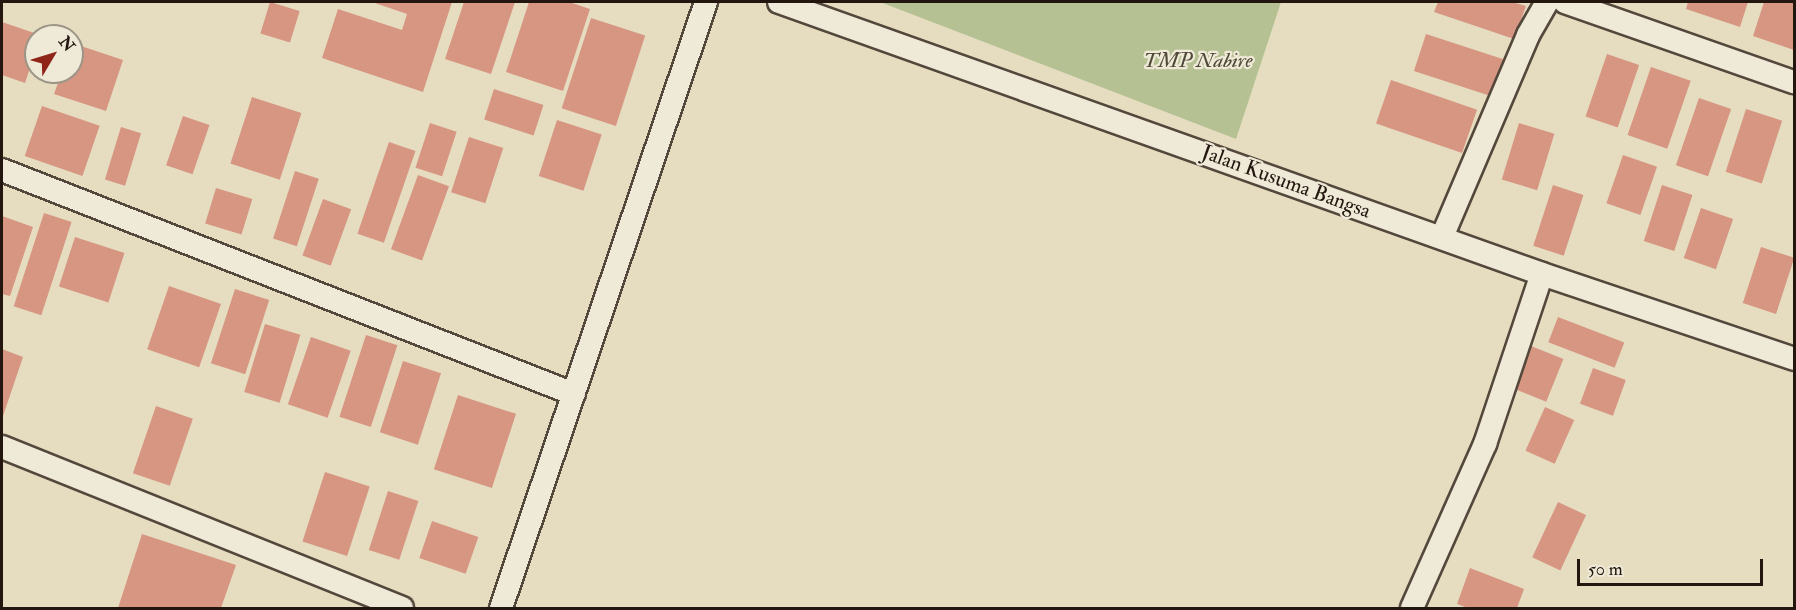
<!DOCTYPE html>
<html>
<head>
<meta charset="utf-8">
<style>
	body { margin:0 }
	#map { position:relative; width:1796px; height:610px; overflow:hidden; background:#e6ddc1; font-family:"IM FELL Double Pica",serif }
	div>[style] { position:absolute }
	.green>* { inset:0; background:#b5c193 }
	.building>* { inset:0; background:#d69682; transform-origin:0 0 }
	.roads { filter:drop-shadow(2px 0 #54483c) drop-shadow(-2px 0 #54483c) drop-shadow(0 2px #54483c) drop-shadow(0 -2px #54483c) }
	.minor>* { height:22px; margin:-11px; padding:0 11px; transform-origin:11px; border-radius:11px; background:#efe9d7 }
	span { translate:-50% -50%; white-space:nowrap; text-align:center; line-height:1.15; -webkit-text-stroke:4.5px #efe9d7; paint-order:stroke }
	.park-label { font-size:21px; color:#4f4937; font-style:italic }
	.street-label { font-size:21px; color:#23160f }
	.frame { position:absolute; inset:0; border:3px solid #23160f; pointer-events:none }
	.north { position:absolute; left:24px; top:24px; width:60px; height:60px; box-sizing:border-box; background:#efe9d7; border:2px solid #9d9587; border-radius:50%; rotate:52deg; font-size:16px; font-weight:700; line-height:24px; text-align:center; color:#23160f }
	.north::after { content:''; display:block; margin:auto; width:21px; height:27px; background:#8f2418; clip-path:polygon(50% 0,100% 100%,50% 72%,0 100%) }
	.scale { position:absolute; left:1577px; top:559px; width:186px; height:27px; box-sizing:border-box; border:3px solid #23160f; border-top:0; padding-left:8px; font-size:18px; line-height:21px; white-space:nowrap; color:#23160f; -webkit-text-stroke:4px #efe9d7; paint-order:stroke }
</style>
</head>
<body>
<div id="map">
	<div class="green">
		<div style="clip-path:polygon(880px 2px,1281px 2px,1236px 139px)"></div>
	</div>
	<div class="building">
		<div style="left:270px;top:2px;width:31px;height:33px;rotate:17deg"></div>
		<div style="clip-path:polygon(372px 2px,452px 2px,423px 92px,322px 58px,338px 9px,402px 30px,407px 14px)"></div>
		<div style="clip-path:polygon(464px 2px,515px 2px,491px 74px,445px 59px)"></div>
		<div style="clip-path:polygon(529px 2px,569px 2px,590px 9px,563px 91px,506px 72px)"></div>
		<div style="clip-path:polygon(1438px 2px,1512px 2px,1526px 6px,1514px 39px,1434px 12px)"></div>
		<div style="clip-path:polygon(1688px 2px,1748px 2px,1740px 27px,1686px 9px)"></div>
		<div style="clip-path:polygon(1764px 2px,1794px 2px,1794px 50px,1753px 36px)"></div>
		<div style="left:591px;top:18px;width:57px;height:95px;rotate:18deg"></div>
		<div style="clip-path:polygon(2px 22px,43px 36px,36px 36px,36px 50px,25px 83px,2px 75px)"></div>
		<div style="left:1426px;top:34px;width:83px;height:39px;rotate:18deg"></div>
		<div style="clip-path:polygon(72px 43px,123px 60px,106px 111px,54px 94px,62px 72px,72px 72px)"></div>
		<div style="left:1607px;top:54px;width:34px;height:66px;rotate:19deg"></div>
		<div style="left:1651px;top:67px;width:42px;height:72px;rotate:19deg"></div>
		<div style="left:1391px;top:80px;width:91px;height:46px;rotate:19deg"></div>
		<div style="left:494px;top:89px;width:52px;height:32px;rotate:18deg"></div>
		<div style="left:252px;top:97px;width:52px;height:70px;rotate:18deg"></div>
		<div style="left:1699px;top:98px;width:34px;height:71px;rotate:19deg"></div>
		<div style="left:42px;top:106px;width:61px;height:53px;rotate:19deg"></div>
		<div style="left:1746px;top:109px;width:38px;height:66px;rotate:18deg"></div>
		<div style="left:183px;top:116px;width:28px;height:52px;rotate:19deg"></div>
		<div style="left:557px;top:120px;width:47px;height:59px;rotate:18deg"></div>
		<div style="left:430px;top:123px;width:28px;height:47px;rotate:18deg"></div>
		<div style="left:1519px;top:123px;width:37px;height:59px;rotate:17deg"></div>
		<div style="left:121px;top:127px;width:21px;height:55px;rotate:17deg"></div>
		<div style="left:469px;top:137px;width:36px;height:58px;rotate:18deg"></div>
		<div style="left:389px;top:142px;width:28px;height:97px;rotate:19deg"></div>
		<div style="left:1623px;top:155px;width:36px;height:51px;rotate:19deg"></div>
		<div style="left:295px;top:171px;width:25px;height:71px;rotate:18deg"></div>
		<div style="left:418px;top:175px;width:33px;height:79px;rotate:20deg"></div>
		<div style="left:1553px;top:185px;width:32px;height:64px;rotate:18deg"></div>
		<div style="left:1662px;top:185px;width:32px;height:59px;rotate:18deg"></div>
		<div style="left:216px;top:188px;width:38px;height:37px;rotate:17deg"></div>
		<div style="left:323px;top:199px;width:30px;height:60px;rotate:20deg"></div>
		<div style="left:1701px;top:208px;width:34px;height:53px;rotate:19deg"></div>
		<div style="left:44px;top:213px;width:29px;height:98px;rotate:18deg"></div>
		<div style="clip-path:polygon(2px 216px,33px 227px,10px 296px,2px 294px)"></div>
		<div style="left:75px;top:237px;width:52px;height:52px;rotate:18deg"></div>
		<div style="left:1761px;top:247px;width:35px;height:59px;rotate:18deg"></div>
		<div style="left:169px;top:286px;width:55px;height:67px;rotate:19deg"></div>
		<div style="left:235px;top:289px;width:36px;height:78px;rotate:18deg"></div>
		<div style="left:1558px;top:317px;width:71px;height:27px;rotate:21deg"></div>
		<div style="left:265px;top:324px;width:37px;height:71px;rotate:17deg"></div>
		<div style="left:366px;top:335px;width:33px;height:86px;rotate:18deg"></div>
		<div style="left:311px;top:337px;width:42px;height:71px;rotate:19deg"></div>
		<div style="left:1531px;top:346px;width:35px;height:46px;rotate:22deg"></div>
		<div style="clip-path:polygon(2px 349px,23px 357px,2px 419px)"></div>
		<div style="left:403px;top:361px;width:40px;height:75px;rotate:18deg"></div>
		<div style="left:1593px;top:368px;width:35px;height:38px;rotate:20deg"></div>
		<div style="left:458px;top:395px;width:61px;height:78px;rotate:18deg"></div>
		<div style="left:156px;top:406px;width:39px;height:71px;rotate:19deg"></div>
		<div style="left:1545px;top:407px;width:32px;height:48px;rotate:24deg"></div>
		<div style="left:325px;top:472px;width:47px;height:73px;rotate:18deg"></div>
		<div style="left:388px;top:491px;width:32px;height:62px;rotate:18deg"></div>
		<div style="left:1558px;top:502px;width:31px;height:61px;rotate:25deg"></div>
		<div style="left:432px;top:521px;width:49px;height:39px;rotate:19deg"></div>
		<div style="clip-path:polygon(142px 534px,236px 565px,221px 608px,118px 608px)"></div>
		<div style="clip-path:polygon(1470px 568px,1524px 589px,1517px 608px,1468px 608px,1457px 604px)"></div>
	</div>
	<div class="roads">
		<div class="minor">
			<div style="left:779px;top:2px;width:810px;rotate:19.62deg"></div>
			<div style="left:1542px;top:274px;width:266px;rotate:18.6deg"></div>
			<div style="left:1565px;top:2px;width:243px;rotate:19.3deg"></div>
			<div style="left:2px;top:170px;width:614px;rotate:21.39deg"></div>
			<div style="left:1442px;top:237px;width:220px;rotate:-66.9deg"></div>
			<div style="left:1528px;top:35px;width:38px;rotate:-60deg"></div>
			<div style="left:2px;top:447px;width:431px;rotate:21.9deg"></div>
			<div style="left:501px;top:608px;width:640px;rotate:-71.31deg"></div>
			<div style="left:1412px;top:608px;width:180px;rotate:-66deg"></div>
			<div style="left:1485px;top:444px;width:179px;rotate:-71.5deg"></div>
		</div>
	</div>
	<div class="park-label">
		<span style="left:1198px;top:61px">TMP Nabire</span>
	</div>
	<div class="street-label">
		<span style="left:1286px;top:182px;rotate:20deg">Jalan Kusuma Bangsa</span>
	</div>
	<div class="frame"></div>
	<div class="north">N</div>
	<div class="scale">50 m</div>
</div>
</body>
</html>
